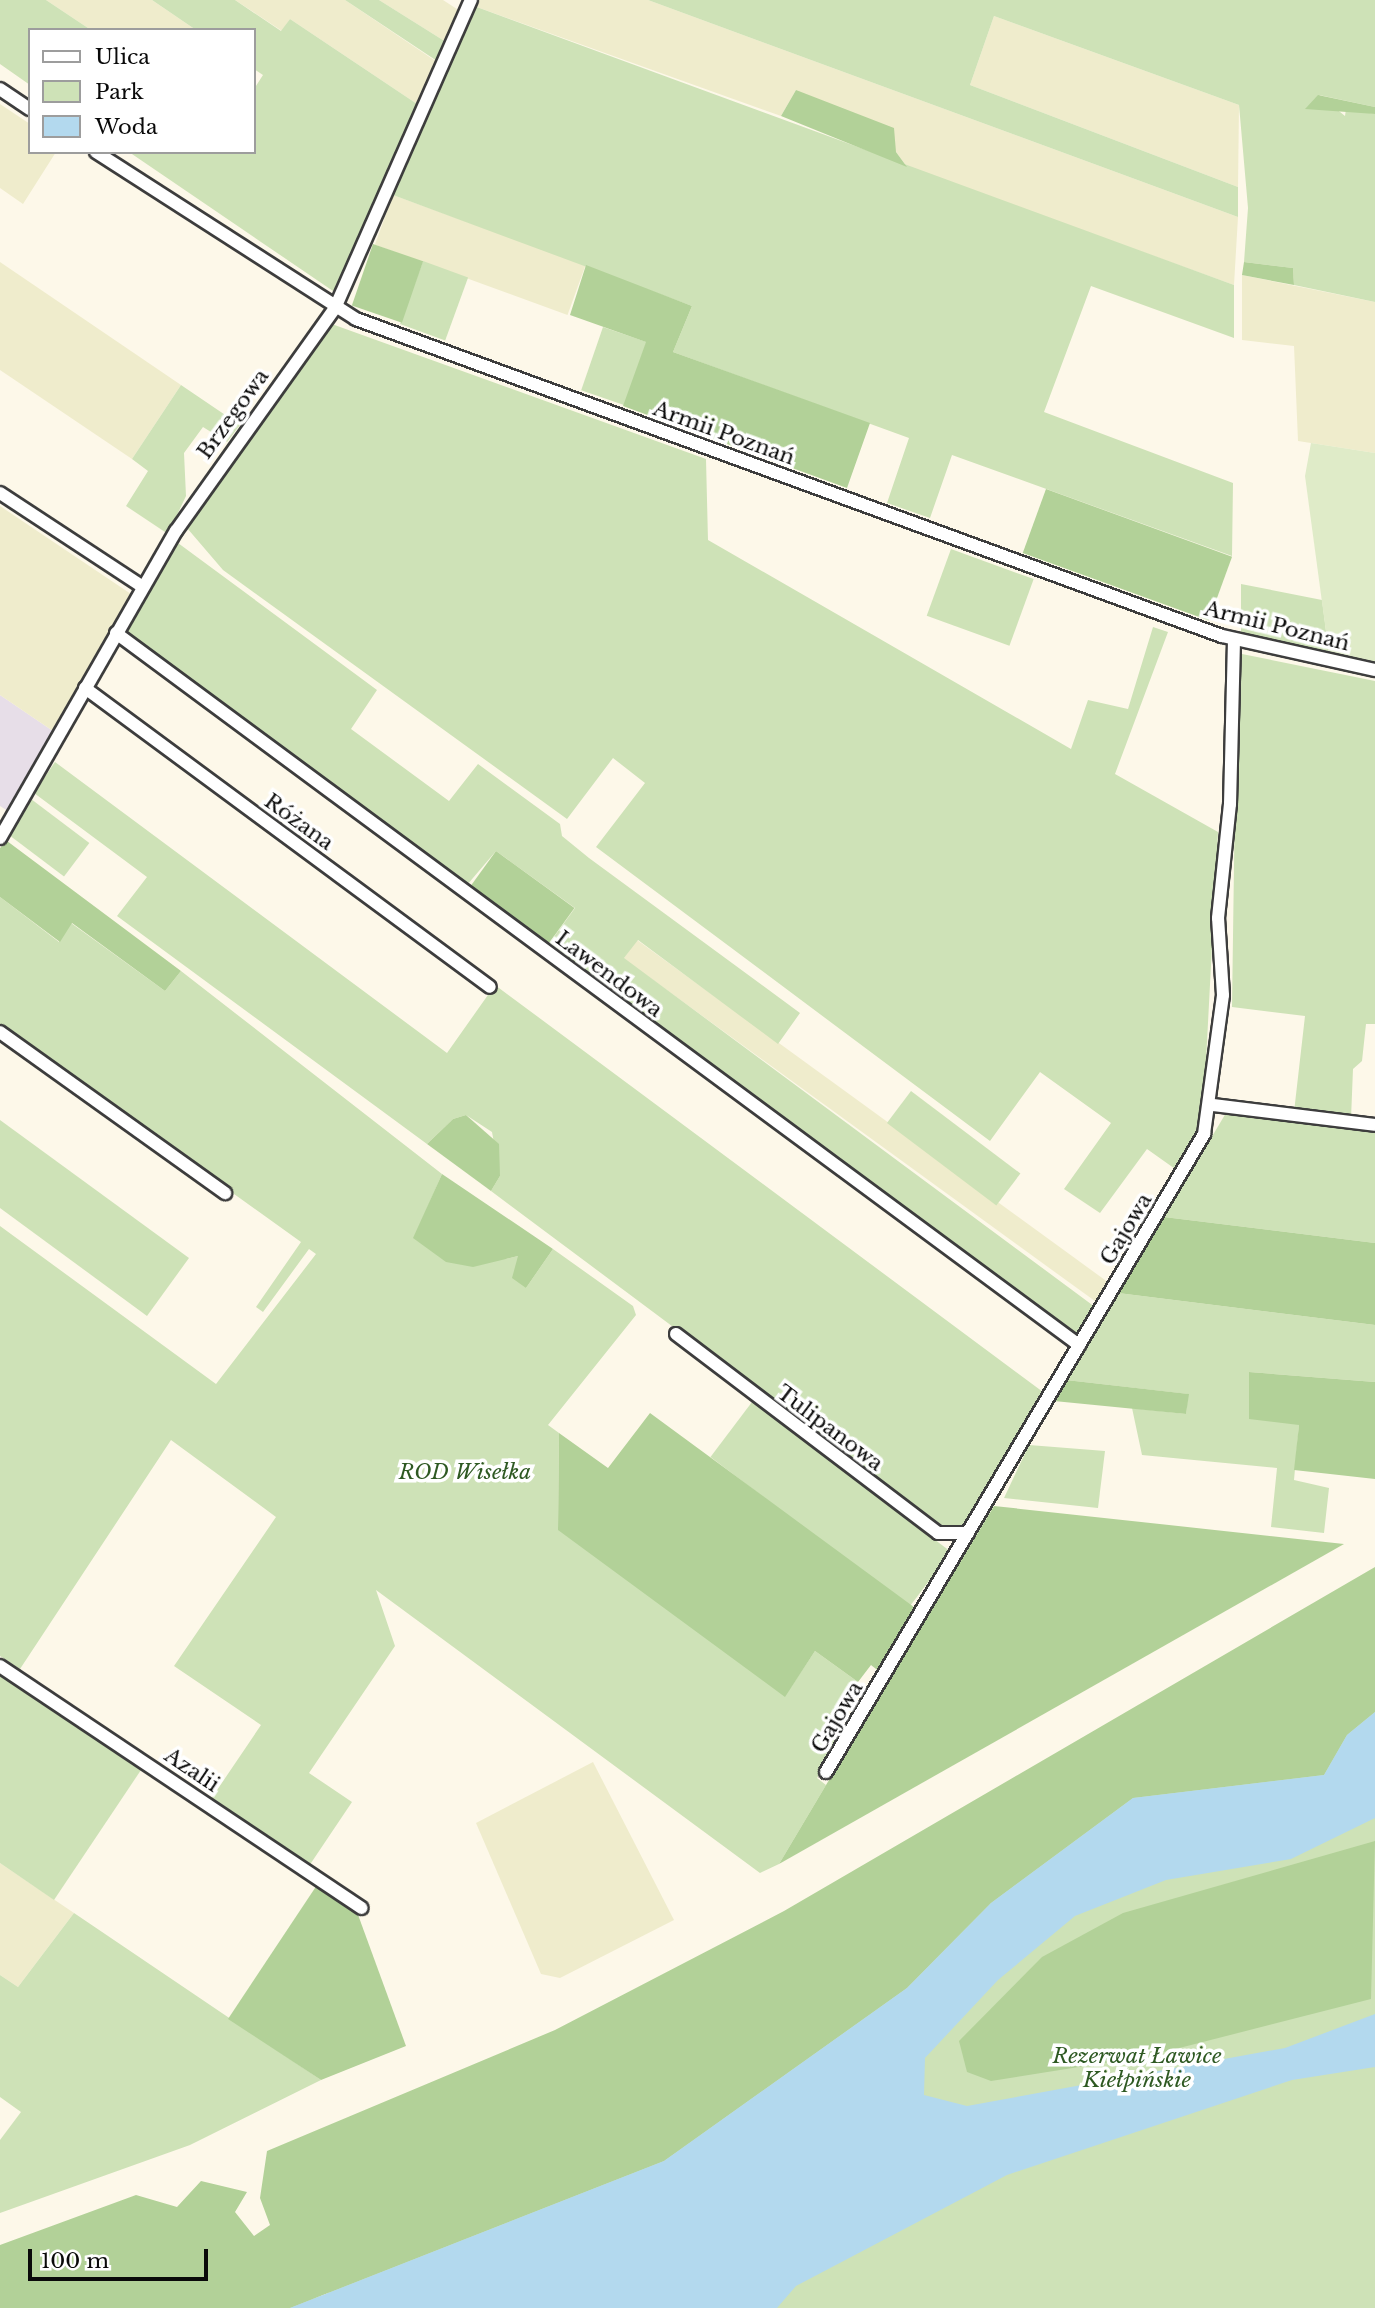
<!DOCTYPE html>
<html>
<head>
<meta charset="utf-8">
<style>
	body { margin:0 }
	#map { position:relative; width:1375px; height:2308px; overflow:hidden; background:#fdf8e9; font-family:"Libre Baskerville",serif }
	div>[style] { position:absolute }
	.industrial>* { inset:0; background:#e7dee8 }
	.farmland>* { inset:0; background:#efeccc; transform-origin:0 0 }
	.green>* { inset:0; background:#cee2b7; transform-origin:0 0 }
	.forest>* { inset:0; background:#b2d198; transform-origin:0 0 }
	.pitch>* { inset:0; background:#dfebc8 }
	.water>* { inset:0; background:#b3d9ee }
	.roads { filter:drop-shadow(2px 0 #3d3d3d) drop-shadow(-2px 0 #3d3d3d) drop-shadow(0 2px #3d3d3d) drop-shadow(0 -2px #3d3d3d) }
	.minor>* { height:12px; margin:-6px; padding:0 6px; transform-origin:6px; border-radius:6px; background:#fff }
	span { translate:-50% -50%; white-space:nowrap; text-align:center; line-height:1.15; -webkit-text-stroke:7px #fff; paint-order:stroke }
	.street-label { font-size:21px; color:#0a0a0a }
	.park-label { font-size:21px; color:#2e5922; font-style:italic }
	.legend { position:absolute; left:28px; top:28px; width:228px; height:126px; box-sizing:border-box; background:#fff; border:2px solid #9d9d9d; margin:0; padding:9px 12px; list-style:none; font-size:21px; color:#0a0a0a }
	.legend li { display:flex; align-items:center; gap:14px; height:35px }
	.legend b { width:35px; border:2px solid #9d9d9d }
	.scale { position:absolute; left:28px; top:2249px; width:180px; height:32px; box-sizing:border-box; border:4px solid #0a0a0a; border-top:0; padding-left:9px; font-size:21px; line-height:24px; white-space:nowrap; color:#0a0a0a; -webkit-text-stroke:5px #fff; paint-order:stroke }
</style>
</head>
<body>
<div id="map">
	<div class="industrial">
		<div style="clip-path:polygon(0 695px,53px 731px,8px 811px,0 806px)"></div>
	</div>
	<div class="farmland">
		<div style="clip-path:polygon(46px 0,152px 0,196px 30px,91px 30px)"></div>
		<div style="clip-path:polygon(235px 0,345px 0,437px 62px,420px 106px,290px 19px,282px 31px)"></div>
		<div style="clip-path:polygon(379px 0,443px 0,460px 11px,446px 42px)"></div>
		<div style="clip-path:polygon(477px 0,648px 0,1238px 217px,1234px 285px,907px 167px,896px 152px,796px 90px,781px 116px,474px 6px)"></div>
		<div style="clip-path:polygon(994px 16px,1239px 105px,1238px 187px,970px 85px)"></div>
		<div style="clip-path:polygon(0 104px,30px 124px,30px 152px,56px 152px,23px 204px,0 188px)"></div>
		<div style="left:393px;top:195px;width:205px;height:53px;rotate:20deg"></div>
		<div style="clip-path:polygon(0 262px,181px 385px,132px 459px,0 370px)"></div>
		<div style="clip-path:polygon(1242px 275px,1375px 302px,1375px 453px,1298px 441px,1294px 346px,1242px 340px)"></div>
		<div style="clip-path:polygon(0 506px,131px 594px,53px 731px,0 695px)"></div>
		<div style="left:637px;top:940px;width:584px;height:23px;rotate:36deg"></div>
		<div style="clip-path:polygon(593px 1762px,674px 1920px,560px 1978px,541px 1974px,476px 1823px)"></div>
		<div style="clip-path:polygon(0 1863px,74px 1913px,18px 1987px,0 1975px)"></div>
	</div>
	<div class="green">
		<div style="clip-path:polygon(0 0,46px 0,91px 30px,30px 30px,30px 85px,0 64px)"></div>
		<div style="clip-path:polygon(152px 0,235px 0,281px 31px,290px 19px,420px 106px,346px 276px,333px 291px,129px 152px,254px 152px,254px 89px,263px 75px,254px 69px,254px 30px,196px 30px)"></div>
		<div style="clip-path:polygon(345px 0,379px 0,446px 42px,437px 61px)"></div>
		<div style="clip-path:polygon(648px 0,1375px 0,1375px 107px,1319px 95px,1345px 116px,1346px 109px,1375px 114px,1375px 302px,1294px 285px,1293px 268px,1244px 262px,1248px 208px,1239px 105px,994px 16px,970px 85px,1238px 187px,1238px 217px)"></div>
		<div style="clip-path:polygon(474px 6px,1234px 285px,1234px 338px,1091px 286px,1044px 412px,1233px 483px,1232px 556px,952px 455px,930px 518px,887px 503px,909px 438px,673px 352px,692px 306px,393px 195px)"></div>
		<div style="left:423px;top:261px;width:48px;height:67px;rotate:20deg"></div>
		<div style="clip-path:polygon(329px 323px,706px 459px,708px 540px,1071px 749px,1088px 700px,1128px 709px,1153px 627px,1168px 632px,1115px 774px,1218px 832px,1205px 1080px,1196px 1141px,1178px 1171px,1147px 1149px,1100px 1213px,1064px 1189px,1111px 1123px,1040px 1072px,990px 1141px,596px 847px,645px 783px,613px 758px,567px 819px,223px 570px,187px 528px)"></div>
		<div style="left:603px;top:327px;width:46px;height:67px;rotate:19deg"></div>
		<div style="clip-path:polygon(181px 385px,240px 425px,227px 442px,203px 427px,184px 453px,186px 496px,168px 534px,126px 506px,148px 471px,132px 459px)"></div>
		<div style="clip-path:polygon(178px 543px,377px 690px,351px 729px,449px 801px,478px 764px,560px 824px,562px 836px,589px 858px,800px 1013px,778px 1044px,638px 940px,624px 958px,1095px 1307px,1077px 1334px,548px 945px,575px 908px,496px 851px,467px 885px,124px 632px)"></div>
		<div style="left:951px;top:549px;width:88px;height:71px;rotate:20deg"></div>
		<div style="clip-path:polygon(1241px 584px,1322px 600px,1329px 654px,1241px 633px)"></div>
		<div style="clip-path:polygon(1237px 653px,1375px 681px,1375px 1024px,1366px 1024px,1362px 1061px,1353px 1069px,1351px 1119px,1294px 1112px,1305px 1016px,1232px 1007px)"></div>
		<div style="clip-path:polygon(55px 762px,447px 1053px,495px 985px,1043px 1392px,962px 1528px,944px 1529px,491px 1191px,500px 1176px,492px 1132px,466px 1115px,453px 1119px,427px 1144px,117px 916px,147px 877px,34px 793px)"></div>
		<div style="left:31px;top:799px;width:73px;height:42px;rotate:37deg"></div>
		<div style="clip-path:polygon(0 897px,59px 942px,71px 923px,165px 991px,181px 971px,442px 1174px,414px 1238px,506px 1259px,518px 1256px,526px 1288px,553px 1249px,633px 1306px,636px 1315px,548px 1425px,559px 1433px,558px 1529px,791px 1687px,815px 1651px,858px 1682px,830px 1714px,848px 1727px,817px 1778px,826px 1785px,779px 1864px,760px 1873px,376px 1590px,395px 1646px,309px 1773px,352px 1802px,309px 1866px,211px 1799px,261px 1725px,174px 1666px,276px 1517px,171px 1440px,20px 1669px,0 1656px,0 1226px,216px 1384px,316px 1254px,309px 1249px,263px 1312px,256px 1307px,301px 1242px,0 1026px)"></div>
		<div style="left:911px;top:1091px;width:137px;height:40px;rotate:37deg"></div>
		<div style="clip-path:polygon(1226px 1113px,1375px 1131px,1375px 1243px,1164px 1217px)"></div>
		<div style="clip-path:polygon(0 1120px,189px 1258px,147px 1316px,0 1208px)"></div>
		<div style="clip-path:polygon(1118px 1293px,1375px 1325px,1375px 1382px,1249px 1372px,1299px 1425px,1294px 1480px,1329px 1488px,1324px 1533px,1271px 1527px,1277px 1468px,1142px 1455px,1132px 1408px,1186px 1414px,1188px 1394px,1066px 1380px)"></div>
		<div style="left:752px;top:1402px;width:249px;height:69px;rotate:37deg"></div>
		<div style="clip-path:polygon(1029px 1445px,1105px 1451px,1098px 1508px,1004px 1498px)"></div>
		<div style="clip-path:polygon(0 1670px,143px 1767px,54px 1900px,0 1863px)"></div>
		<div style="clip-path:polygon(1375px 1677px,1375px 2308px,280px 2308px,325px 2295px,1022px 1852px)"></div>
		<div style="clip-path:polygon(74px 1913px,321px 2080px,190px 2145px,0 2213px,0 2140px,21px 2112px,0 2097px,0 1975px,18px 1987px)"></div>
	</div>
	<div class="forest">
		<div style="clip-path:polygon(796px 90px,894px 128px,896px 152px,907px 167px,781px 116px)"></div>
		<div style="clip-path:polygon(1318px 95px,1375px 107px,1375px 114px,1305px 109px)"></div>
		<div style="left:373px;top:244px;width:53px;height:65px;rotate:19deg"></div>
		<div style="clip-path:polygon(1244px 262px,1293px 268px,1294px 285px,1242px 275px)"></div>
		<div style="clip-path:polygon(586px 265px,692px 306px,673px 352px,870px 423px,847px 488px,623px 406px,646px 342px,570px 315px)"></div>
		<div style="left:1046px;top:489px;width:198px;height:68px;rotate:20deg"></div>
		<div style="clip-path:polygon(7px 841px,181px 971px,165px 991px,72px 923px,60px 942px,0 897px,0 848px)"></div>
		<div style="left:496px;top:851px;width:97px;height:45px;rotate:36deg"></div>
		<div style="clip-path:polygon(466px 1115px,499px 1144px,500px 1176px,491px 1191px,427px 1144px,453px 1119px)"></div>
		<div style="clip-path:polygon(442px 1174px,553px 1249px,526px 1288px,512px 1278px,518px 1256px,473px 1267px,446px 1262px,413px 1238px)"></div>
		<div style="clip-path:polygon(1164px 1217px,1375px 1243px,1375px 1325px,1118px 1293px)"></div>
		<div style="clip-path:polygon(1249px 1372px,1375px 1382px,1375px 1479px,1294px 1470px,1299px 1425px,1249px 1419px)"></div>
		<div style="clip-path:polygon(1066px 1380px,1189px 1394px,1186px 1414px,1054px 1401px)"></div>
		<div style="clip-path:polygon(650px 1413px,918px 1610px,881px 1673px,871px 1665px,858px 1682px,815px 1651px,785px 1697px,558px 1530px,559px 1433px,608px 1468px)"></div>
		<div style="clip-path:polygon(994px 1506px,1344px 1544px,779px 1864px,826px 1785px)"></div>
		<div style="clip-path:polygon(1375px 1567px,1375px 1712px,1347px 1735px,1324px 1775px,1133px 1798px,991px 1903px,907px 1988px,664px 2161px,290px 2308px,0 2308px,0 2245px,136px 2195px,177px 2207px,201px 2181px,247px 2192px,235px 2212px,254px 2236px,270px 2225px,260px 2198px,267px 2151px,555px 2030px,784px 1911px)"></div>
		<div style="clip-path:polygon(1375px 1841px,1371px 1999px,1148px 2056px,991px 2081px,967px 2072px,959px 2041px,1042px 1957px,1123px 1913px)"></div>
		<div style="clip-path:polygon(317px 1885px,357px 1912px,406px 2046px,321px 2080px,228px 2019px)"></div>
	</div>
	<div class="pitch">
		<div style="clip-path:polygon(1311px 443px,1375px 453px,1375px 664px,1329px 654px,1305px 476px)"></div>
	</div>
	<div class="water">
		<div style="clip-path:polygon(1375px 1712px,1375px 1818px,1291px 1859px,1166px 1880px,1075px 1916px,998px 1980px,925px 2058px,924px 2095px,967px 2106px,1285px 2048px,1375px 2014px,1375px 2067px,1292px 2080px,1007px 2175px,796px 2286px,777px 2308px,290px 2308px,664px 2161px,907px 1988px,991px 1903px,1133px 1798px,1324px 1775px,1347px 1735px)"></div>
	</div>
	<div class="roads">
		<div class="minor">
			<div style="left:0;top:89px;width:36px;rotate:34deg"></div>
			<div style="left:96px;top:152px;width:309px;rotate:32.7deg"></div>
			<div style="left:356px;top:319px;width:922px;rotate:20.11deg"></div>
			<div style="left:1222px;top:636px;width:157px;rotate:12.5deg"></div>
			<div style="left:0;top:493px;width:171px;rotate:33.3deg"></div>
			<div style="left:116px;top:633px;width:1198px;rotate:36.48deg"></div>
			<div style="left:85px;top:688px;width:503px;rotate:36.44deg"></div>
			<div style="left:0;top:838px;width:354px;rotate:-60.2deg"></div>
			<div style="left:176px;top:531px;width:274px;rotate:-54.5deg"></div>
			<div style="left:335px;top:308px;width:337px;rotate:-66.2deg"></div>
			<div style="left:0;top:1032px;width:277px;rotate:35.6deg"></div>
			<div style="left:1213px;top:1105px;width:163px;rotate:7deg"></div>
			<div style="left:676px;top:1334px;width:329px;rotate:37.2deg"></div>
			<div style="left:938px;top:1533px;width:30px"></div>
			<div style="left:0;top:1666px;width:435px;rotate:33.8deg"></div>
			<div style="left:826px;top:1772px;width:742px;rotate:-59.35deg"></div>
			<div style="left:1204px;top:1134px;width:140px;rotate:-82.2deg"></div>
			<div style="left:1223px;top:995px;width:77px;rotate:-93.7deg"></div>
			<div style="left:1218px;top:918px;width:115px;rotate:-84deg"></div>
			<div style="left:1230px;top:804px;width:165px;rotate:-88.6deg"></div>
		</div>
	</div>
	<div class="street-label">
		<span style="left:233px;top:414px;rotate:-54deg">Brzegowa</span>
		<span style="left:724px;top:433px;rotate:20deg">Armii Poznań</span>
		<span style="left:1277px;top:626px;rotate:14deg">Armii Poznań</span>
		<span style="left:299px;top:822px;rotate:36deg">Różana</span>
		<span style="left:609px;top:974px;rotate:37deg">Lawendowa</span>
		<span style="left:1126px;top:1229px;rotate:-59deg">Gajowa</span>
		<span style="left:830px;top:1428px;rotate:37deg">Tulipanowa</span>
		<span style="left:837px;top:1717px;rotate:-59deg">Gajowa</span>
		<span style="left:192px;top:1770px;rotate:34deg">Azalii</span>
	</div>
	<div class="park-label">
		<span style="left:465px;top:1472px">ROD Wisełka</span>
		<span style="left:1137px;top:2068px">Rezerwat Ławice<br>Kiełpińskie</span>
	</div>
	<ul class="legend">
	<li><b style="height:9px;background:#fff"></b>Ulica</li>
	<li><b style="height:19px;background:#cee2b7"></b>Park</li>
	<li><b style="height:19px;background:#b3d9ee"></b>Woda</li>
	</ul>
	<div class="scale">100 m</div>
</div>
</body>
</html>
